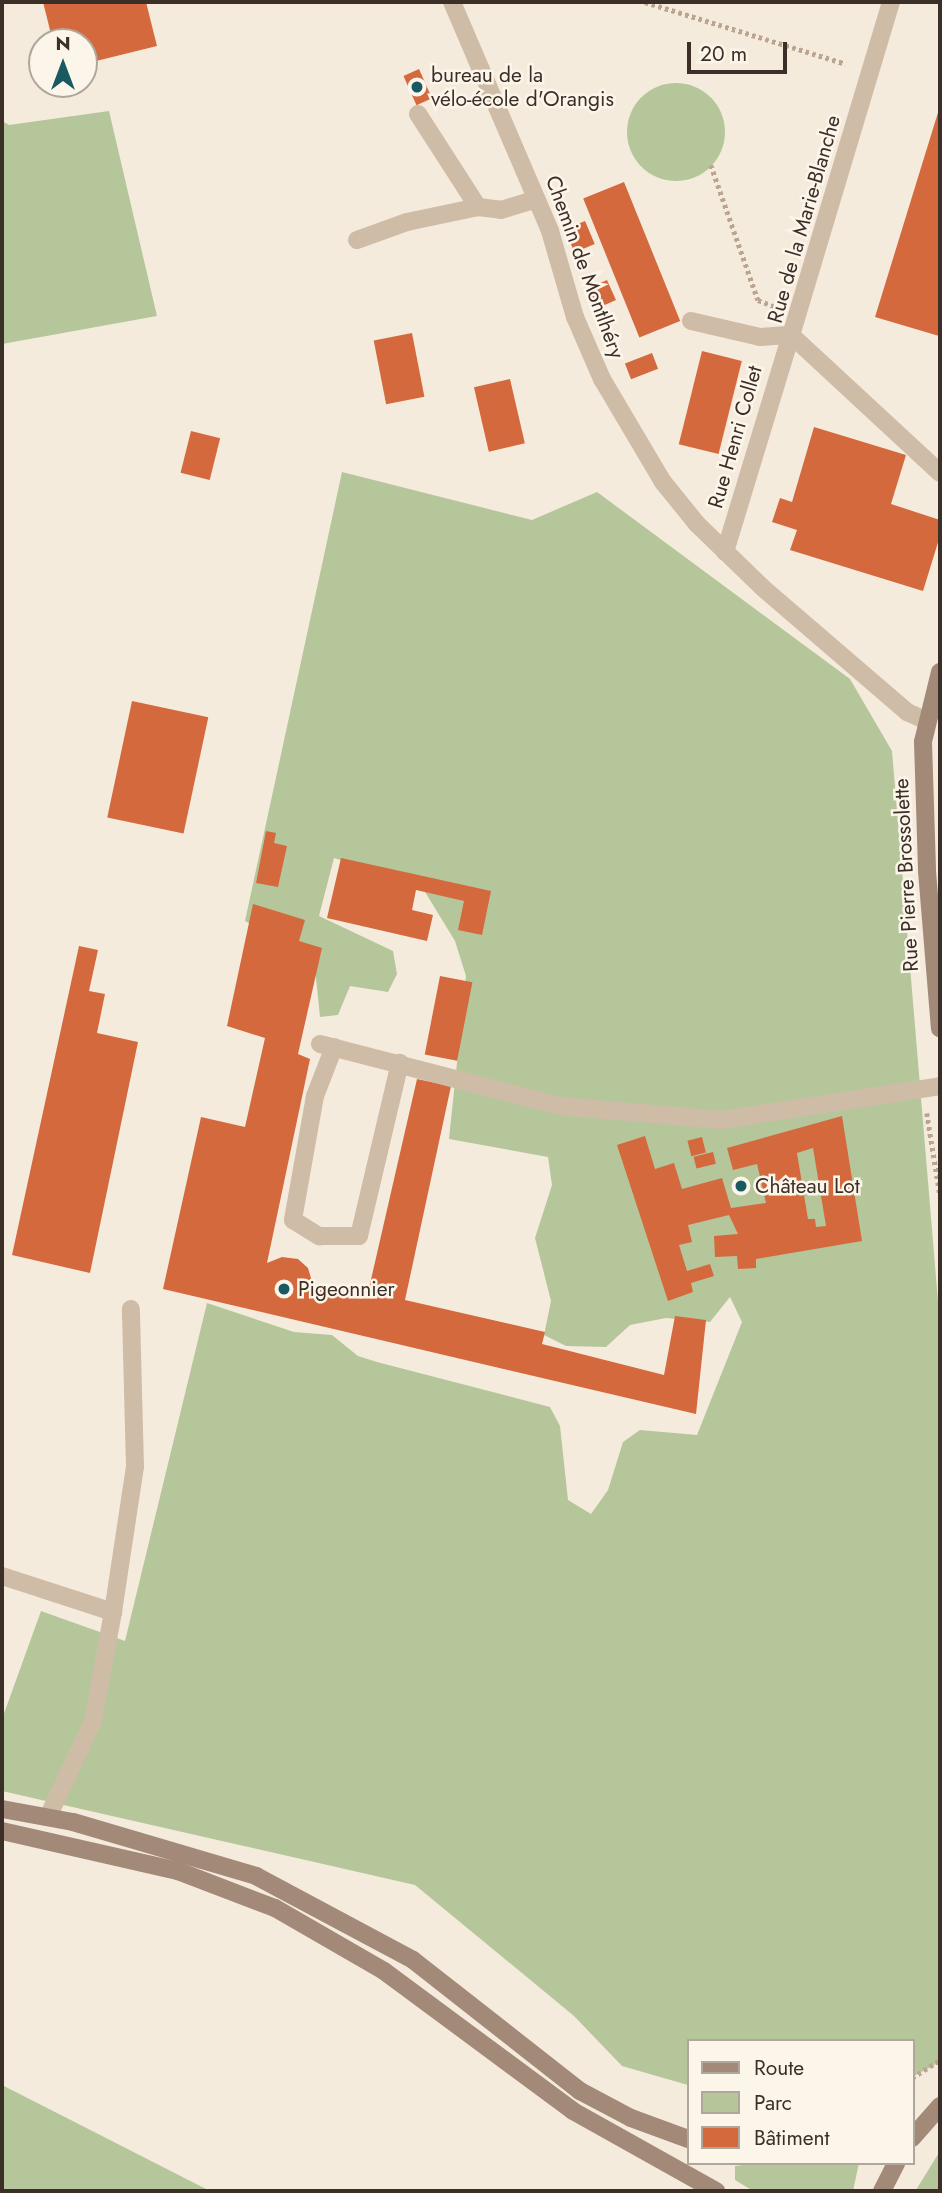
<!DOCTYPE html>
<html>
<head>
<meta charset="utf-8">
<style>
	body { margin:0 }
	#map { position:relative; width:942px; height:2193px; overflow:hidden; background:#f5ebdd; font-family:Jost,sans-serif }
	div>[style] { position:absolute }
	.green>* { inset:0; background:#b5c69b }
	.round { border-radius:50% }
	.building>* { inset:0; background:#d4693d; transform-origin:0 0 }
	.path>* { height:4.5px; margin-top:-2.25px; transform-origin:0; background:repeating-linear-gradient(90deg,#bba591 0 3.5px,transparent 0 7px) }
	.lane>* { height:18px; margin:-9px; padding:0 9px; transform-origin:9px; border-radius:9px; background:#cfbca7 }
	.street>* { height:18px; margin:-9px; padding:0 9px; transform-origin:9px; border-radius:9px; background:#cfbca7 }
	.secondary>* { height:18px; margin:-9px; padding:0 9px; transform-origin:9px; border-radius:9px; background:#a38a78 }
	.dots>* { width:19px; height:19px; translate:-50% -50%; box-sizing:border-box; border:4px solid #fcf5ea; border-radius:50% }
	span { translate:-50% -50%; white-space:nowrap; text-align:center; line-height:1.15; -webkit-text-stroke:5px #fcf5ea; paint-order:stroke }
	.poi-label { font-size:21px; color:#3b2f28 }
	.left { translate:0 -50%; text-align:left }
	.street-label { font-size:21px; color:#3b2f28 }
	.frame { position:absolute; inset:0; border:4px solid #3b2f28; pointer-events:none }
	.legend { position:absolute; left:687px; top:2039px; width:228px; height:126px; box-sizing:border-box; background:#fcf5ea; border:2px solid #afa69c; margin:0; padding:9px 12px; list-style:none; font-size:21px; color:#3b2f28 }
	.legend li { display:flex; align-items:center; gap:14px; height:35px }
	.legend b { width:35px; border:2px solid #afa69c }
	.north { position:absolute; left:28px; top:28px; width:70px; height:70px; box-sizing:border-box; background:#fcf5ea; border:2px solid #afa69c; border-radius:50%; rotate:0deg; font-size:19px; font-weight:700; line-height:28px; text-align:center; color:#3b2f28 }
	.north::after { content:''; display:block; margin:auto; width:24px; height:32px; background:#185962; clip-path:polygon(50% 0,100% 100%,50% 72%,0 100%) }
	.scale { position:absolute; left:687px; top:42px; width:100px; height:32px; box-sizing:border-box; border:4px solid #3b2f28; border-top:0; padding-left:9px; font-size:21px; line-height:24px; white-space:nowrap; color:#3b2f28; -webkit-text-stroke:5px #fcf5ea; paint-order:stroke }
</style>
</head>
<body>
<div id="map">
	<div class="green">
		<div class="round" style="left:627px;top:83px;width:98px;height:98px"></div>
		<div style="clip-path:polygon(109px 111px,157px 316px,2px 344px,2px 121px,9px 125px)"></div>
		<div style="clip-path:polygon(342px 472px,532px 520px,597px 492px,850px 679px,892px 751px,940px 1325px,940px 2062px,912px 2077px,912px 2041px,688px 2041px,688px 2085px,622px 2066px,574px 2016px,415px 1885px,2px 1791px,2px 1719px,41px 1611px,125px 1641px,207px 1303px,294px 1332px,332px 1335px,358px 1356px,377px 1362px,550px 1407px,560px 1426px,568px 1500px,591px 1514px,608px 1490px,623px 1442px,640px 1430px,697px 1435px,742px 1322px,730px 1297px,710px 1322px,666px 1318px,630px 1325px,606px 1347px,566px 1346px,544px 1335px,551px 1301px,535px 1238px,552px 1185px,548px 1157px,449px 1139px,466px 976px,455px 941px,422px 887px,334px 858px,319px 916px,393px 951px,397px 974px,388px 992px,350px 986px,338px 1015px,320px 1017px,314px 958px,245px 921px)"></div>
		<div style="clip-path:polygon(2px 2085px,210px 2191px,2px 2191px)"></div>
		<div style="clip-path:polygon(940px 2151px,940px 2191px,916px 2191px,916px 2190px)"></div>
		<div style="clip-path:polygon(759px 2163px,859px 2163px,853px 2191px,753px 2191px,735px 2180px,735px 2166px)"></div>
	</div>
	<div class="building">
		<div style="clip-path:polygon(43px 2px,146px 2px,157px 46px,84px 64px,84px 42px,53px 42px)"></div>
		<div style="left:419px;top:69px;width:32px;height:17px;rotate:66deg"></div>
		<div style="clip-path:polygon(940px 106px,940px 332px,939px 336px,875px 317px)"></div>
		<div style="left:624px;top:182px;width:150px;height:44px;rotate:68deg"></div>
		<div style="left:585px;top:221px;width:25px;height:22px;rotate:67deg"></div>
		<div style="left:607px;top:280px;width:22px;height:22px;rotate:66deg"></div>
		<div style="left:412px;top:333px;width:65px;height:39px;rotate:79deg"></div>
		<div style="left:702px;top:351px;width:41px;height:96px;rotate:14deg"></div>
		<div style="left:652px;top:353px;width:17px;height:29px;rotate:69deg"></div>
		<div style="left:510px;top:379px;width:66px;height:37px;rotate:77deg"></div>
		<div style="clip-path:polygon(814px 427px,906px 455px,891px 504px,940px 520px,940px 536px,923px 591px,790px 550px,797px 530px,772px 522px,780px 498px,792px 502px)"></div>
		<div style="left:191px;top:431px;width:30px;height:43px;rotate:14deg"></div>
		<div style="left:132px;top:701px;width:78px;height:119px;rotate:12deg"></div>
		<div style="clip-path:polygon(266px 831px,276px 833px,274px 843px,287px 846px,278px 887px,256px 883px)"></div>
		<div style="clip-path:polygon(341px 858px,491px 891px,482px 935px,458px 930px,464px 901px,416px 890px,412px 910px,433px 915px,427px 941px,327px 918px)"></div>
		<div style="clip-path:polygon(253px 904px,305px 920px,299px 941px,322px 948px,298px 1054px,310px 1059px,267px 1263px,282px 1257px,298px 1259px,308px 1268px,313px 1285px,367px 1297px,417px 1079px,451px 1086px,405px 1300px,545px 1332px,542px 1344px,664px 1375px,675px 1316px,706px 1320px,696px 1414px,163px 1289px,201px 1117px,245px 1127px,265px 1038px,227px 1026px)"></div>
		<div style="clip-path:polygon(79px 946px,98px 950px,89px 991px,105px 994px,97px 1033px,138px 1042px,90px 1273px,12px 1255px)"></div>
		<div style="left:440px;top:976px;width:33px;height:80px;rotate:11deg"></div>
		<div style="clip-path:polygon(evenodd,842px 1116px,862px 1241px,756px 1259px,756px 1268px,738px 1269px,737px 1256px,715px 1257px,714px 1236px,738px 1234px,729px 1215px,688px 1225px,692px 1242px,679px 1245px,687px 1271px,710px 1264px,714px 1276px,691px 1283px,693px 1292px,668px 1301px,617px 1145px,645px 1136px,655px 1169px,674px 1163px,682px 1189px,722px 1178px,731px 1208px,766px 1203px,757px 1164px,733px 1170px,727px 1148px,842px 1116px,813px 1148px,826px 1226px,816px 1227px,815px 1219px,808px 1219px,797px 1153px,813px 1148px)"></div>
		<div style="left:702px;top:1137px;width:16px;height:15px;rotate:76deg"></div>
		<div style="left:713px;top:1152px;width:12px;height:20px;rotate:76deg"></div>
	</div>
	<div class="path">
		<div style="left:645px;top:2px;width:210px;rotate:17.1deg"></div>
		<div style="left:711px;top:165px;width:143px;rotate:70.8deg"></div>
		<div style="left:758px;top:300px;width:17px;rotate:21deg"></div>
		<div style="left:927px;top:1113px;width:83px;rotate:81deg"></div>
		<div style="left:912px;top:2078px;width:33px;rotate:-33deg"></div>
	</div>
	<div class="lane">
		<div style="left:691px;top:321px;width:71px;rotate:13.1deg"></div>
		<div style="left:760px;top:337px;width:31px;rotate:-4deg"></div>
		<div style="left:320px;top:1044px;width:247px;rotate:14.5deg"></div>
		<div style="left:559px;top:1106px;width:163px;rotate:4.9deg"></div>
		<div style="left:721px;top:1120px;width:222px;rotate:-8.8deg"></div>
		<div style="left:334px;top:1047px;width:53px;rotate:111.2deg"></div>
		<div style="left:315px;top:1096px;width:126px;rotate:100.1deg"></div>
		<div style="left:293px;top:1220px;width:31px;rotate:32deg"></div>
		<div style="left:319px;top:1236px;width:40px"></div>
		<div style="left:359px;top:1236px;width:178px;rotate:-76.7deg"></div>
		<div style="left:2px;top:1576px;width:117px;rotate:18deg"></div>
		<div style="left:48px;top:1817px;width:106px;rotate:-64.9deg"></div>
		<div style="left:93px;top:1721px;width:111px;rotate:-79.6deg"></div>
		<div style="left:113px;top:1612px;width:147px;rotate:-81.4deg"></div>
		<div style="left:135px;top:1467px;width:158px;rotate:-91.5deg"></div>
	</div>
	<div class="street">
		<div style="left:452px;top:2px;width:249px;rotate:66.8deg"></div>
		<div style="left:550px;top:231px;width:90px;rotate:73.8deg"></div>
		<div style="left:575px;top:317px;width:68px;rotate:66.5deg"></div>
		<div style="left:602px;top:379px;width:120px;rotate:59.4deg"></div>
		<div style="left:663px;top:482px;width:54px;rotate:51deg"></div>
		<div style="left:697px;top:524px;width:92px;rotate:44.1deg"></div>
		<div style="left:763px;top:588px;width:190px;rotate:40.7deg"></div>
		<div style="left:907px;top:712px;width:22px;rotate:24deg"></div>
		<div style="left:891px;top:2px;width:348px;rotate:106.7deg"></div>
		<div style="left:791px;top:335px;width:203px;rotate:42.8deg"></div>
		<div style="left:418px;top:114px;width:111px;rotate:57.2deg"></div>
		<div style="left:357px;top:240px;width:53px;rotate:-19.8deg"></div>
		<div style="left:407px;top:222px;width:73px;rotate:-11.9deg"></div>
		<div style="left:478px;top:207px;width:23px;rotate:7deg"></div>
		<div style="left:501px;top:210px;width:37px;rotate:-17deg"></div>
		<div style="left:725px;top:552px;width:227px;rotate:-73.1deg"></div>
	</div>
	<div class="secondary">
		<div style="left:940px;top:672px;width:72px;rotate:103.7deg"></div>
		<div style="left:923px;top:742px;width:129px;rotate:88.2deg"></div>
		<div style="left:927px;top:871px;width:158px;rotate:85.3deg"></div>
		<div style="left:2px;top:1809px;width:72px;rotate:10.4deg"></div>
		<div style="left:73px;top:1822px;width:191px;rotate:16.4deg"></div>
		<div style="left:256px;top:1876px;width:178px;rotate:28.1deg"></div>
		<div style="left:413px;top:1960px;width:212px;rotate:38.1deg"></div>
		<div style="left:580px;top:2091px;width:58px;rotate:27.9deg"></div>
		<div style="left:631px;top:2118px;width:61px;rotate:20.2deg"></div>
		<div style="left:2px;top:1831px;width:180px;rotate:12.8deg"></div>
		<div style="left:178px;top:1871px;width:104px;rotate:20.9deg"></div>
		<div style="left:275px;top:1908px;width:126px;rotate:30deg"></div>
		<div style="left:384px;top:1971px;width:235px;rotate:36.5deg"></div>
		<div style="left:573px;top:2111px;width:164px;rotate:29.2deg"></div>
		<div style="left:912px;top:2138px;width:43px;rotate:-48.8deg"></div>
		<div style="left:882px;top:2191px;width:31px;rotate:-63deg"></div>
	</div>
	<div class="dots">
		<div style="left:417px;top:87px;background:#185962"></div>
		<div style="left:741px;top:1186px;background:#185962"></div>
		<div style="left:284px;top:1289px;background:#185962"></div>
	</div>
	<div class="poi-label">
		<span class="left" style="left:431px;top:87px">bureau de la<br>vélo-école d'Orangis</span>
		<span class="left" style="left:755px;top:1186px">Château Lot</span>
		<span class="left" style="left:298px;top:1289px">Pigeonnier</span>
	</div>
	<div class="street-label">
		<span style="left:804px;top:219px;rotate:-74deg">Rue de la Marie-Blanche</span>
		<span style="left:585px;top:267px;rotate:70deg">Chemin de Montlhéry</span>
		<span style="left:735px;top:437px;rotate:-74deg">Rue Henri Collet</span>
		<span style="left:906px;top:875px;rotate:-93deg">Rue Pierre Brossolette</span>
	</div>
	<div class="frame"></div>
	<ul class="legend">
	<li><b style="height:9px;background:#a38a78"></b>Route</li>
	<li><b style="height:19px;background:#b5c69b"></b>Parc</li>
	<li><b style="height:19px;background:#d4693d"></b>Bâtiment</li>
	</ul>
	<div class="north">N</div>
	<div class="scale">20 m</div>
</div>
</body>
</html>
